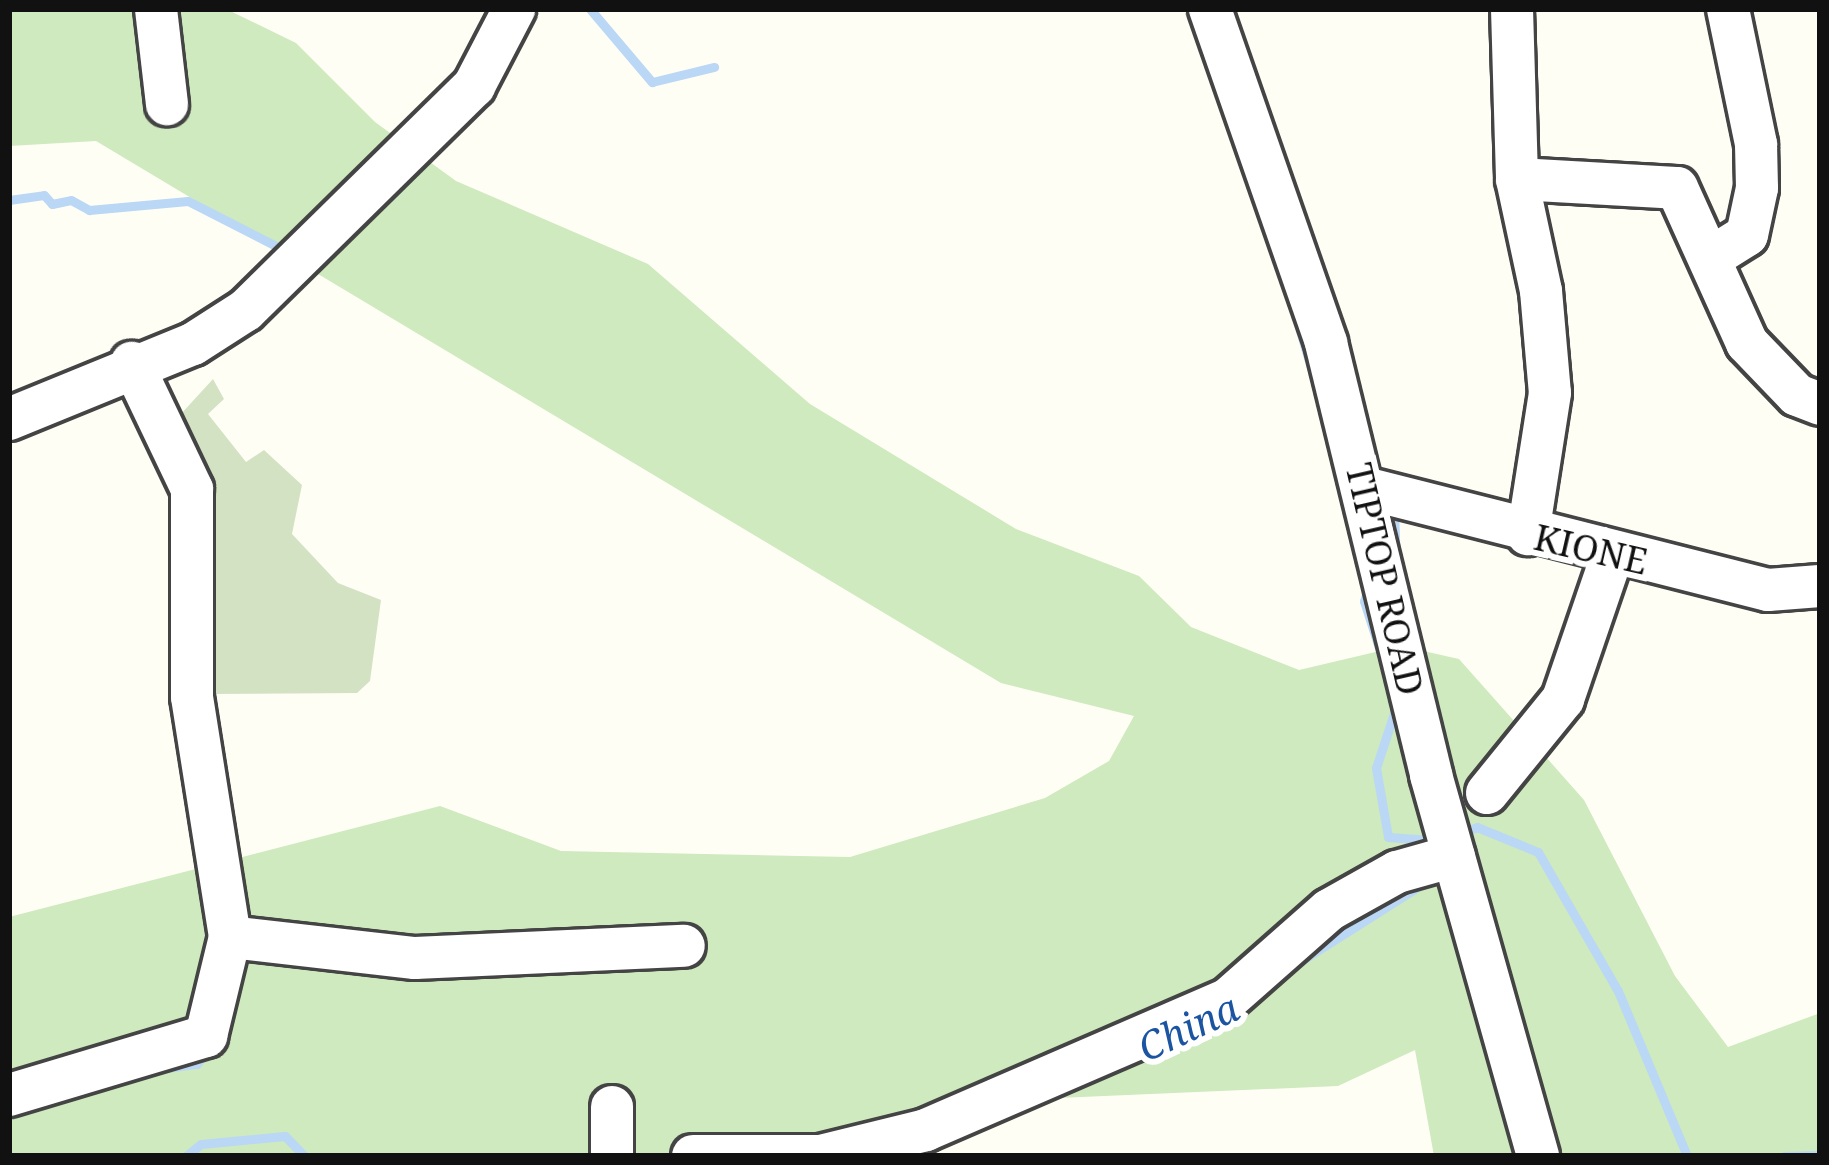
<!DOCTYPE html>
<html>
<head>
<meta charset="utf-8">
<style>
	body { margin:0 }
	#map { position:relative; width:1829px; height:1165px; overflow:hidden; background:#fffef5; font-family:"Noto Serif",serif }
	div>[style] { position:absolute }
	.green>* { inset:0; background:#ceeabe }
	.cemetery>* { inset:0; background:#d4e2c4 }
	.stream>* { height:9px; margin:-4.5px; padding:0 4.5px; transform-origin:4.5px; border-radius:4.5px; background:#bad7f5 }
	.roads { filter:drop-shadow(3px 0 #444) drop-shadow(-3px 0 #444) drop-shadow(0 3px #444) drop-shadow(0 -3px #444) }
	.minor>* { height:42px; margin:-21px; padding:0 21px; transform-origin:21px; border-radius:21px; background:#fff }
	span { translate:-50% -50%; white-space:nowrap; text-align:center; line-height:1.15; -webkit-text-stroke:12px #fff; paint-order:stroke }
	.street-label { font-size:36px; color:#111 }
	.water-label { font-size:39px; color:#1b54a1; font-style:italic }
	.frame { position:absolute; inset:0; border:12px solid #111; pointer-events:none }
</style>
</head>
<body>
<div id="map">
	<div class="green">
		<div style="clip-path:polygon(9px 9px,226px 9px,296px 43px,375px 122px,456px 181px,648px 264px,810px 404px,1016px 529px,1139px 576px,1191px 627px,1299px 670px,1401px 646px,1459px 659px,1584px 800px,1675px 976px,1728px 1047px,1820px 1013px,1820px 1156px,1434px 1156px,1415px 1050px,1338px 1086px,1035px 1099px,722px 1156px,9px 1156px,9px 917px,440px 806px,561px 851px,850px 857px,1045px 798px,1109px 761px,1134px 716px,1001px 683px,96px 141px,9px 146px)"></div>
	</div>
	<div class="cemetery">
		<div style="clip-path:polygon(213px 379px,224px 399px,208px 414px,246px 462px,264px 450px,302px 485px,292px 534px,338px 583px,381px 600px,370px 681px,357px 693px,209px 694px,180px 415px)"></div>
	</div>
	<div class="stream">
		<div style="left:590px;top:9px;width:96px;rotate:49.7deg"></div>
		<div style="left:652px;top:82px;width:64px;rotate:-13.6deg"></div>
		<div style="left:9px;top:200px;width:35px;rotate:-8deg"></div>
		<div style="left:44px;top:195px;width:12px;rotate:48deg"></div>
		<div style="left:52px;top:204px;width:19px;rotate:-12deg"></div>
		<div style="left:71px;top:200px;width:21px;rotate:29deg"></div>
		<div style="left:89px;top:210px;width:99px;rotate:-5.2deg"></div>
		<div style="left:188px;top:201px;width:101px;rotate:27.1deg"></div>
		<div style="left:1299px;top:327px;width:68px;rotate:73.7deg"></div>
		<div style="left:1394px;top:509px;width:36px;rotate:88deg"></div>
		<div style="left:1369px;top:585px;width:17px;rotate:107deg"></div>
		<div style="left:1364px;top:601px;width:56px;rotate:72.2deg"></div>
		<div style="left:1397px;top:704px;width:67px;rotate:108.2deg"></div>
		<div style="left:1376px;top:768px;width:70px;rotate:80.1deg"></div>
		<div style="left:1388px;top:837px;width:43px;rotate:4deg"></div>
		<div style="left:1458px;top:834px;width:20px;rotate:-20deg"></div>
		<div style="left:1477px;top:827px;width:66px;rotate:22.3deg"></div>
		<div style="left:1538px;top:852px;width:160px;rotate:60.1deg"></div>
		<div style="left:1618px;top:991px;width:179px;rotate:67.3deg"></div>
		<div style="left:1301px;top:961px;width:144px;rotate:-32.3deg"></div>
		<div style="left:167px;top:1068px;width:30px;rotate:-8deg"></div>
		<div style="left:197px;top:1064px;width:18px;rotate:-56deg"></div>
		<div style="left:186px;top:1156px;width:19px;rotate:-39deg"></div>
		<div style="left:201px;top:1144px;width:84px;rotate:-5.4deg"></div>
		<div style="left:285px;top:1136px;width:28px;rotate:46deg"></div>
		<div style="left:1784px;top:1156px;width:36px;rotate:-2deg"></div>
	</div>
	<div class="roads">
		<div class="minor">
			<div style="left:156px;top:9px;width:96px;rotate:83.4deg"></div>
			<div style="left:1210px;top:9px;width:354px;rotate:70.8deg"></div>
			<div style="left:1326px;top:343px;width:445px;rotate:76.3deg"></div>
			<div style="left:1431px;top:775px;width:396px;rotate:74.3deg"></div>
			<div style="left:1512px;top:9px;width:170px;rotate:88.3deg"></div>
			<div style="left:1517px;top:179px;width:115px;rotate:77.9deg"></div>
			<div style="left:1541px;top:291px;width:102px;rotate:85deg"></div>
			<div style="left:1550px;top:393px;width:143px;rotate:98.9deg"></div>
			<div style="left:1517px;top:179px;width:160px;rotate:3.2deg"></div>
			<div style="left:1677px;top:188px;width:170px;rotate:65.7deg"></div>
			<div style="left:1747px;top:343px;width:72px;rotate:46.1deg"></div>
			<div style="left:1797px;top:395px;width:25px;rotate:21deg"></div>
			<div style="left:1712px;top:257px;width:41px;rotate:-32.2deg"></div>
			<div style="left:1747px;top:235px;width:48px;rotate:-78deg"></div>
			<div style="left:1757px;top:188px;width:44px;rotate:-91.3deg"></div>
			<div style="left:1756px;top:144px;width:138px;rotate:-101.7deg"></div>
			<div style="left:9px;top:419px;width:199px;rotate:-22.2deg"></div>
			<div style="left:193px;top:344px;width:63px;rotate:-32.7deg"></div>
			<div style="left:246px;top:310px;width:320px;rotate:-44.5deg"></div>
			<div style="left:474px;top:86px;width:87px;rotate:-62.5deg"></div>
			<div style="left:1365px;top:488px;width:416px;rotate:14.2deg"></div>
			<div style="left:1768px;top:590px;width:52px;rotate:-4.4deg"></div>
			<div style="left:1487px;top:793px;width:121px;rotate:-51deg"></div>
			<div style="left:1563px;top:699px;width:151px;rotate:-71.1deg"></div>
			<div style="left:230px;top:937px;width:186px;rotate:6.5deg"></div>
			<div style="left:415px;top:958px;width:269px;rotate:-2.6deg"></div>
			<div style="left:9px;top:1095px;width:206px;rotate:-16.7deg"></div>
			<div style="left:206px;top:1036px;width:102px;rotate:-76.4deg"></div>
			<div style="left:230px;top:937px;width:243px;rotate:-99deg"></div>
			<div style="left:192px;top:697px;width:208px;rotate:-90deg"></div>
			<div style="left:192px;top:489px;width:140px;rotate:-115.5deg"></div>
			<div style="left:612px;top:1156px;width:49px;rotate:-90deg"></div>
			<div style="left:693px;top:1156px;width:128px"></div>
			<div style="left:821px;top:1156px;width:108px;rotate:-13.9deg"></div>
			<div style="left:926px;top:1130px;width:328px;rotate:-23.4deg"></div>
			<div style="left:1227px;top:1000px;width:136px;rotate:-41.4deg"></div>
			<div style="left:1329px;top:910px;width:78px;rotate:-29.2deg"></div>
			<div style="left:1397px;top:872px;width:59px;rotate:-15.7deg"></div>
		</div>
	</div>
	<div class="street-label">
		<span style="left:1591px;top:549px;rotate:13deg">KIONE</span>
		<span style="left:1385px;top:579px;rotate:77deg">TIPTOP ROAD</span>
	</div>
	<div class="water-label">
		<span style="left:1188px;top:1027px;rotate:-25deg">China</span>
	</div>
	<div class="frame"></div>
</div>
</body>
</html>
